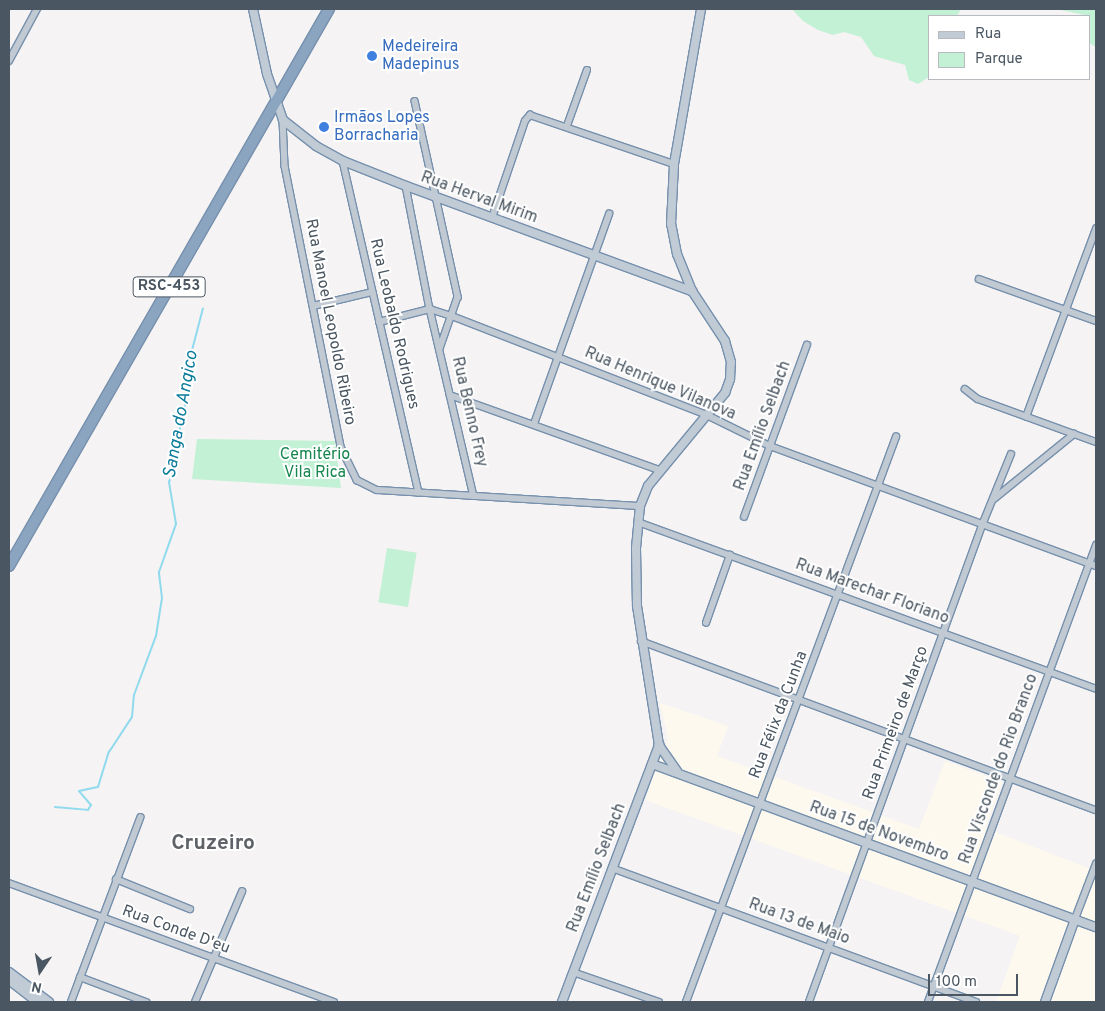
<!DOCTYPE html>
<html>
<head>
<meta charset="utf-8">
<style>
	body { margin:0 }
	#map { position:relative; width:1105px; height:1011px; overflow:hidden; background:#f5f3f3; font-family:Overpass,sans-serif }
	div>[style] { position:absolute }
	.commercial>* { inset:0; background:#fdf9ef }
	.green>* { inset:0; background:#c3f1d5; transform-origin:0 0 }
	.stream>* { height:2px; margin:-1px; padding:0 1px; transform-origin:1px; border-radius:1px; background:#90daee }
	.roads { filter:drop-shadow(1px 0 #7690ad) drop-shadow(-1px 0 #7690ad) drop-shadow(0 1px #7690ad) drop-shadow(0 -1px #7690ad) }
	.street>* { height:5.5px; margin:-2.75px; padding:0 2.75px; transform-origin:2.75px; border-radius:2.75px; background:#c1cad2 }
	.secondary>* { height:8px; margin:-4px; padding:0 4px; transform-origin:4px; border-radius:4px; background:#c1cbd6 }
	.highway>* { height:10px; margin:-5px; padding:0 5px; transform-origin:5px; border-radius:5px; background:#8ba5c1 }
	.dots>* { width:14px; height:14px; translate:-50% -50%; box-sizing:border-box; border:2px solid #fff; border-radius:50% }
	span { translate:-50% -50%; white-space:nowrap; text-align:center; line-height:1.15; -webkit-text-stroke:4px #fff; paint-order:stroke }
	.shield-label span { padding:1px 4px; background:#fff; border:1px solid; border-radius:4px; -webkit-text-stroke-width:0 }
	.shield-label { font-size:15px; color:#4a5661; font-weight:700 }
	.shop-label { font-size:16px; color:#366cbe }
	.left { translate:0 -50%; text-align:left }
	.street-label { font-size:16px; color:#4a5661 }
	.park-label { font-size:16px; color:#17864f }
	.water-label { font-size:18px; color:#0c7c9b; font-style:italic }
	.district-label { font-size:21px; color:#5f6368; font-weight:700 }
	.frame { position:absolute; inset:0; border:10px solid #4a5661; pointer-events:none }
	.legend { position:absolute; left:928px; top:15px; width:162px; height:65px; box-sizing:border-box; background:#fff; border:1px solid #b7bbc0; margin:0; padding:6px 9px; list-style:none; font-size:15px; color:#4a5661 }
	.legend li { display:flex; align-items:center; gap:10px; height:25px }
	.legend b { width:25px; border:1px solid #b7bbc0 }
	.north { position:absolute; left:15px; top:946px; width:50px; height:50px; -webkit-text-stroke:4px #fff; paint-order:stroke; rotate:192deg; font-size:14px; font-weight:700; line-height:20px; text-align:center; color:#4a5661 }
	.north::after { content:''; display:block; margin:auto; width:18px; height:22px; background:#4a5661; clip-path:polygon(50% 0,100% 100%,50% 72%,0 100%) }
	.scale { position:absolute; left:928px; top:974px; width:90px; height:22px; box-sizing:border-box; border:2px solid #4a5661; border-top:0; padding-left:6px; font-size:15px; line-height:18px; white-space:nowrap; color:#4a5661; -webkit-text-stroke:4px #fff; paint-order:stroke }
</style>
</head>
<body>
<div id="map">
	<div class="commercial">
		<div style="clip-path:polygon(660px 703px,728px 726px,717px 756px,919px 829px,945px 761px,1002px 782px,985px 828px,1096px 871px,1096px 1002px,996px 1002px,1020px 936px,645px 800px,668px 738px)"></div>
	</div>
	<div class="green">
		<div style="clip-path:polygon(792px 9px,961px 9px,957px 16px,929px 16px,929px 77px,918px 84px,909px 80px,905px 65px,874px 56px,861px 37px,844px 32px,833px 35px,818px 30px,803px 21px)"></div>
		<div style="clip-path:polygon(1056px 9px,1096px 9px,1096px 47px,1089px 43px,1089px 16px)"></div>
		<div style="clip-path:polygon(197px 439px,335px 441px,341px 488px,192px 479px)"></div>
		<div style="left:387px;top:548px;width:30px;height:55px;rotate:9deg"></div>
	</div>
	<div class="stream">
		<div style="left:55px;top:807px;width:33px;rotate:5deg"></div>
		<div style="left:88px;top:810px;width:6px;rotate:-59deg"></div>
		<div style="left:91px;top:805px;width:18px;rotate:-131deg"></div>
		<div style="left:79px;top:791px;width:19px;rotate:-12deg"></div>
		<div style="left:98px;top:787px;width:37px;rotate:-73deg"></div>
		<div style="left:109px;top:752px;width:42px;rotate:-56.7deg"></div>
		<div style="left:132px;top:717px;width:22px;rotate:-85deg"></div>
		<div style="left:134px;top:695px;width:63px;rotate:-69.6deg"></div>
		<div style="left:156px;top:636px;width:38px;rotate:-81deg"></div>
		<div style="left:162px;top:598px;width:26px;rotate:-97deg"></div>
		<div style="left:159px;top:572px;width:51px;rotate:-70.5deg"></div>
		<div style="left:176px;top:524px;width:43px;rotate:-99.5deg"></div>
		<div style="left:169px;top:482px;width:17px;rotate:-66deg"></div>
		<div style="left:176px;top:466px;width:47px;rotate:-83.9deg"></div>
		<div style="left:181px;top:419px;width:17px;rotate:-73deg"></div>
		<div style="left:186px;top:403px;width:22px;rotate:-95deg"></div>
		<div style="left:184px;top:381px;width:75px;rotate:-75.4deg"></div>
	</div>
	<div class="roads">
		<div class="street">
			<div style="left:9px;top:61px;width:59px;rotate:-61.7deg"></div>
			<div style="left:415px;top:101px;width:201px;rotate:77.6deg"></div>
			<div style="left:458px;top:297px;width:55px;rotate:109.1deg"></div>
			<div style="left:283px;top:120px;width:46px;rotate:87.5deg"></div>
			<div style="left:285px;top:166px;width:287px;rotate:78.7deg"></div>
			<div style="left:341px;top:447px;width:37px;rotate:64deg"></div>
			<div style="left:357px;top:480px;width:22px;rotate:27deg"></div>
			<div style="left:377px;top:490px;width:263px;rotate:3.5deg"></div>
			<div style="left:567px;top:126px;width:59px;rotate:-70.3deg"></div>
			<div style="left:343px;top:161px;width:340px;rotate:77.1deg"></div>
			<div style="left:406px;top:186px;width:125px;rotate:79deg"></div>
			<div style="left:430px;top:309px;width:192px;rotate:76.8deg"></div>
			<div style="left:492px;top:218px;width:102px;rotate:-71.2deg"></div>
			<div style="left:525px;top:121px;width:8px;rotate:-50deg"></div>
			<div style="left:530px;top:115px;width:152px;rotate:18.8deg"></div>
			<div style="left:979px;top:279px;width:124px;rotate:19.7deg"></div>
			<div style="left:313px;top:306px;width:61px;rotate:-13.3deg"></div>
			<div style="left:379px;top:322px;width:53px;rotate:-14.3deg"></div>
			<div style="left:430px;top:309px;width:23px;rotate:18deg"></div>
			<div style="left:452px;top:316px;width:274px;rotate:21.2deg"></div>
			<div style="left:707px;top:415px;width:70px;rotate:26.2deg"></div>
			<div style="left:770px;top:446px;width:347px;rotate:20.2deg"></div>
			<div style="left:965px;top:389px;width:16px;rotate:38deg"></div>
			<div style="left:978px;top:399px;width:126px;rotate:20deg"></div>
			<div style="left:450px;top:395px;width:223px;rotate:19.7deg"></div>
			<div style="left:1026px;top:417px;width:201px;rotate:-69.6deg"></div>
			<div style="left:534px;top:424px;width:223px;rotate:-70.3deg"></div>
			<div style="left:994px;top:499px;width:103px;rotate:-39.1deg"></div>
			<div style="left:744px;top:517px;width:183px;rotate:-69.9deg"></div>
			<div style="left:638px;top:522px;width:487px;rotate:20deg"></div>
			<div style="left:706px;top:623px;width:72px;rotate:-70.6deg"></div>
			<div style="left:641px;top:641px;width:485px;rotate:20.4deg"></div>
			<div style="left:612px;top:868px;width:388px;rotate:20.2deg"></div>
			<div style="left:116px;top:879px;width:80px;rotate:22.1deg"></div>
			<div style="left:9px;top:883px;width:346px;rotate:20.1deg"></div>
			<div style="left:1075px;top:919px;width:59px;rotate:-69.1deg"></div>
			<div style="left:573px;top:972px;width:91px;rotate:19.2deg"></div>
			<div style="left:80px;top:977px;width:71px;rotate:20.7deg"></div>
			<div style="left:71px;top:1002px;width:197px;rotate:-69.4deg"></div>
			<div style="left:195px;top:1002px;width:120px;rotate:-66.9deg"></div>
			<div style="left:686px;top:1002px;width:603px;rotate:-69.61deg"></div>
			<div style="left:809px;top:1002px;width:510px;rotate:-70.04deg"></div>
			<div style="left:983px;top:523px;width:74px;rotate:-67.9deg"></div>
			<div style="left:928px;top:1002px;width:487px;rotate:-69.8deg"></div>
		</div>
		<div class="secondary">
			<div style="left:253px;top:9px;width:66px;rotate:77.8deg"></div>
			<div style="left:267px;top:74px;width:49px;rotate:70.8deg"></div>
			<div style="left:283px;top:120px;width:42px;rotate:38.2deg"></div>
			<div style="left:316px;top:146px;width:31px;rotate:29deg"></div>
			<div style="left:343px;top:161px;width:68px;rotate:21.6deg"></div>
			<div style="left:406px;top:186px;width:305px;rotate:20.2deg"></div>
			<div style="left:652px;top:764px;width:473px;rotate:20.2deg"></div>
			<div style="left:677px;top:771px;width:32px;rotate:-125deg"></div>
			<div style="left:659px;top:745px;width:141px;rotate:-99deg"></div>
			<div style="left:637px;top:606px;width:58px;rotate:-91deg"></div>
			<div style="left:636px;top:548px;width:42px;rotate:-84.6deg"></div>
			<div style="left:640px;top:506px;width:22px;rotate:-68deg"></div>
			<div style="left:648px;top:486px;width:121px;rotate:-50.4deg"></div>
			<div style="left:725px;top:393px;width:15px;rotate:-70deg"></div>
			<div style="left:730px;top:379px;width:17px;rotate:-87deg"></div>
			<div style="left:731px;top:362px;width:22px;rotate:-106deg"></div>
			<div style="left:725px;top:341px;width:60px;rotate:-123.4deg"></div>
			<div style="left:692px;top:291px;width:40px;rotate:-112deg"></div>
			<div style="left:677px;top:254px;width:31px;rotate:-101deg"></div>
			<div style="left:671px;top:224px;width:60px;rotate:-87.1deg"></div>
			<div style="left:674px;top:164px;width:157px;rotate:-80.1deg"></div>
			<div style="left:9px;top:972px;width:50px;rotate:36.9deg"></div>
			<div style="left:9px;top:980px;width:36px;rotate:38deg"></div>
			<div style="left:562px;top:1002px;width:275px;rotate:-69.3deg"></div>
			<div style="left:1045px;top:1002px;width:88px;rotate:-70.1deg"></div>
		</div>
		<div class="highway">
			<div style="left:9px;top:566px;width:642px;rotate:-60.12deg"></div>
		</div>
	</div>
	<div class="dots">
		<div style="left:372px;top:56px;background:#3f7fe0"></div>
		<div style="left:324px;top:127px;background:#3f7fe0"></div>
	</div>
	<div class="shield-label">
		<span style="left:169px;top:287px">RSC-453</span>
	</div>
	<div class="shop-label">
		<span class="left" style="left:382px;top:56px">Medeireira<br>Madepinus</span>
		<span class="left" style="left:334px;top:127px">Irmãos Lopes<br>Borracharia</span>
	</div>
	<div class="street-label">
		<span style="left:479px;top:198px;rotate:20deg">Rua Herval Mirim</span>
		<span style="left:330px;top:322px;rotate:79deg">Rua Manoel Leopoldo Ribeiro</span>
		<span style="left:394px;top:324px;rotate:77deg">Rua Leobaldo Rodrigues</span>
		<span style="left:660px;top:384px;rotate:23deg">Rua Henrique Vilanova</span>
		<span style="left:469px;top:412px;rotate:77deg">Rua Benno Frey</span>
		<span style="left:763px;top:426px;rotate:-70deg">Rua Emílio Selbach</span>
		<span style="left:872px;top:592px;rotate:20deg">Rua Marechar Floriano</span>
		<span style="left:779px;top:715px;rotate:-69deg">Rua Félix da Cunha</span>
		<span style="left:896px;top:723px;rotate:-70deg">Rua Primeiro de Março</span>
		<span style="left:999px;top:769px;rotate:-70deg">Rua Visconde do Rio Branco</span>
		<span style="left:879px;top:832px;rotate:20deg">Rua 15 de Novembro</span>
		<span style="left:597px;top:868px;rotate:-69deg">Rua Emílio Selbach</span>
		<span style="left:799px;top:922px;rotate:20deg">Rua 13 de Maio</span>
		<span style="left:176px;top:930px;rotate:20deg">Rua Conde D'eu</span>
	</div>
	<div class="park-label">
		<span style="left:315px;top:464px">Cemitério<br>Vila Rica</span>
	</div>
	<div class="water-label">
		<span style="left:182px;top:415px;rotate:-80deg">Sanga do Angico</span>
	</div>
	<div class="district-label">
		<span style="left:213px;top:844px">Cruzeiro</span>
	</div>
	<div class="frame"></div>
	<ul class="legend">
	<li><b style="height:6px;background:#c1cbd6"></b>Rua</li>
	<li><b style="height:14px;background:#c3f1d5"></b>Parque</li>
	</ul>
	<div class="north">N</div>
	<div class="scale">100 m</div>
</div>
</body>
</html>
